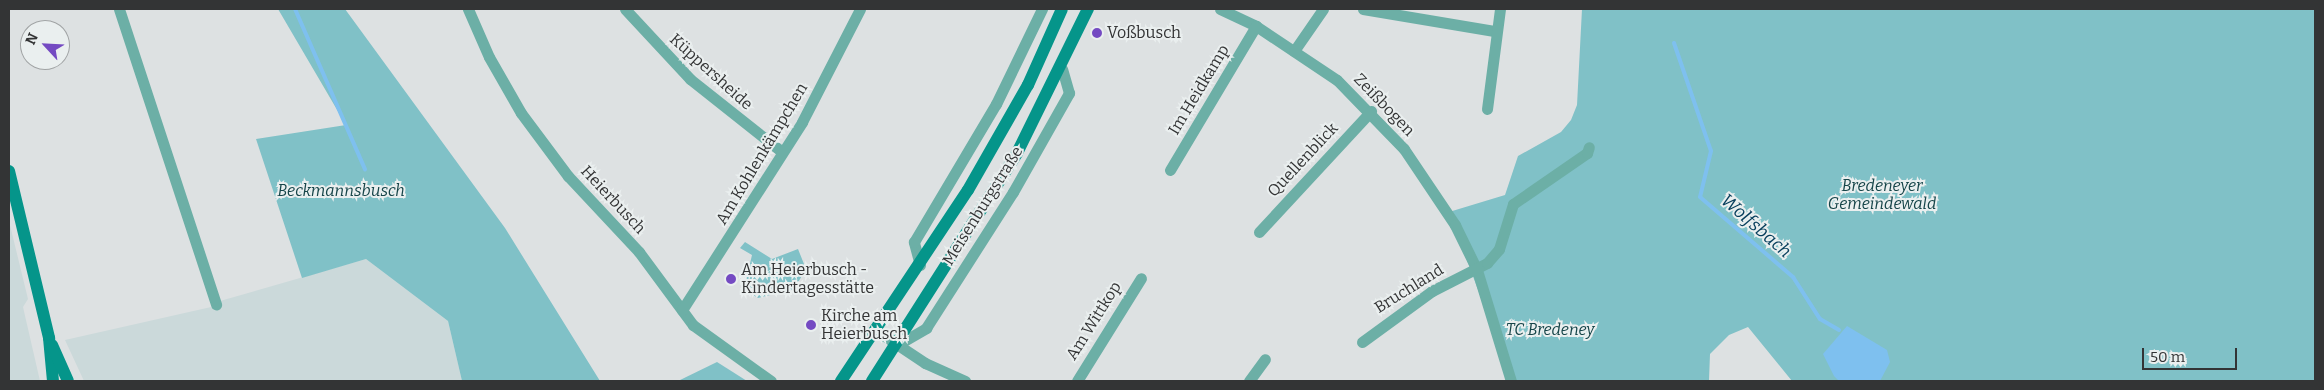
<!DOCTYPE html>
<html>
<head>
<meta charset="utf-8">
<style>
	body { margin:0 }
	#map { position:relative; width:2324px; height:390px; overflow:hidden; background:#dde1e2; font-family:Bitter,serif }
	div>[style] { position:absolute }
	.built>* { inset:0; background:#cbd9da }
	.green>* { inset:0; background:#80c1c7 }
	.water>* { inset:0; background:#7ec0ef }
	.stream>* { height:4px; margin:-2px; padding:0 2px; transform-origin:2px; border-radius:2px; background:#7ec0ef }
	.street>* { height:11px; margin:-5.5px; padding:0 5.5px; transform-origin:5.5px; border-radius:5.5px; background:#6cafa6 }
	.secondary>* { height:12px; margin:-6px; padding:0 6px; transform-origin:6px; border-radius:6px; background:#05958a }
	.dots>* { width:14px; height:14px; translate:-50% -50%; box-sizing:border-box; border:2px solid #eaefef; border-radius:50% }
	span { translate:-50% -50%; white-space:nowrap; text-align:center; line-height:1.15; -webkit-text-stroke:4px #eaefef; paint-order:stroke }
	.poi-label { font-size:16px; color:#333435 }
	.left { translate:0 -50%; text-align:left }
	.street-label { font-size:16px; color:#333435 }
	.park-label { font-size:16px; color:#164549; font-style:italic }
	.water-label { font-size:18px; color:#063e5c; font-style:italic }
	.frame { position:absolute; inset:0; border:10px solid #333435; pointer-events:none }
	.north { position:absolute; left:20px; top:20px; width:50px; height:50px; box-sizing:border-box; background:#eaefef; border:1px solid #a1a4a5; border-radius:50%; rotate:295deg; font-size:14px; font-weight:700; line-height:20px; text-align:center; color:#333435 }
	.north::after { content:''; display:block; margin:auto; width:18px; height:22px; background:#744ac2; clip-path:polygon(50% 0,100% 100%,50% 72%,0 100%) }
	.scale { position:absolute; left:2142px; top:348px; width:95px; height:22px; box-sizing:border-box; border:2px solid #333435; border-top:0; padding-left:6px; font-size:15px; line-height:18px; white-space:nowrap; color:#333435; -webkit-text-stroke:4px #eaefef; paint-order:stroke }
</style>
</head>
<body>
<div id="map">
	<div class="built">
		<div style="clip-path:polygon(9px 221px,28px 299px,23px 307px,40px 381px,9px 381px)"></div>
		<div style="clip-path:polygon(366px 259px,448px 321px,462px 381px,84px 381px,65px 340px,220px 305px,220px 301px)"></div>
	</div>
	<div class="green">
		<div style="clip-path:polygon(278px 9px,345px 9px,505px 228px,600px 381px,462px 381px,448px 321px,366px 259px,302px 278px,256px 139px,346px 125px)"></div>
		<div style="clip-path:polygon(1582px 9px,2315px 9px,2315px 381px,1792px 381px,1748px 327px,1729px 335px,1710px 354px,1709px 381px,1512px 381px,1449px 212px,1505px 195px,1518px 156px,1561px 132px,1571px 120px,1577px 105px)"></div>
		<div style="clip-path:polygon(745px 242px,772px 259px,798px 249px,806px 269px,794px 289px,758px 298px,744px 289px,752px 255px,740px 248px)"></div>
		<div style="clip-path:polygon(717px 362px,747px 381px,678px 381px)"></div>
	</div>
	<div class="water">
		<div style="clip-path:polygon(1847px 326px,1887px 350px,1890px 362px,1880px 381px,1839px 381px,1834px 376px,1823px 354px)"></div>
	</div>
	<div class="stream">
		<div style="left:295px;top:9px;width:175px;rotate:66.4deg"></div>
		<div style="left:1674px;top:43px;width:114px;rotate:71.1deg"></div>
		<div style="left:1711px;top:151px;width:47px;rotate:103.4deg"></div>
		<div style="left:1700px;top:197px;width:123px;rotate:40.7deg"></div>
		<div style="left:1793px;top:277px;width:50px;rotate:57.3deg"></div>
		<div style="left:1820px;top:319px;width:22px;rotate:30deg"></div>
	</div>
	<div class="street">
		<div style="left:119px;top:9px;width:311px;rotate:71.8deg"></div>
		<div style="left:468px;top:9px;width:52px;rotate:66.4deg"></div>
		<div style="left:489px;top:57px;width:64px;rotate:60.3deg"></div>
		<div style="left:521px;top:113px;width:79px;rotate:53.3deg"></div>
		<div style="left:568px;top:176px;width:104px;rotate:46.9deg"></div>
		<div style="left:639px;top:252px;width:91px;rotate:53.5deg"></div>
		<div style="left:693px;top:325px;width:96px;rotate:35.7deg"></div>
		<div style="left:625px;top:9px;width:96px;rotate:47.1deg"></div>
		<div style="left:690px;top:79px;width:117px;rotate:38.4deg"></div>
		<div style="left:1220px;top:9px;width:40px;rotate:25deg"></div>
		<div style="left:1256px;top:26px;width:97px;rotate:33.7deg"></div>
		<div style="left:1337px;top:80px;width:96px;rotate:45.8deg"></div>
		<div style="left:1404px;top:149px;width:92px;rotate:56.1deg"></div>
		<div style="left:1455px;top:225px;width:50px;rotate:63.9deg"></div>
		<div style="left:1477px;top:270px;width:116px;rotate:73deg"></div>
		<div style="left:1363px;top:9px;width:133px;rotate:9.5deg"></div>
		<div style="left:1294px;top:51px;width:51px;rotate:-55.4deg"></div>
		<div style="left:1487px;top:109px;width:101px;rotate:-82.6deg"></div>
		<div style="left:1170px;top:170px;width:168px;rotate:-59.2deg"></div>
		<div style="left:1259px;top:232px;width:165px;rotate:-47.2deg"></div>
		<div style="left:920px;top:265px;width:24px;rotate:-105deg"></div>
		<div style="left:914px;top:242px;width:161px;rotate:-59.3deg"></div>
		<div style="left:996px;top:104px;width:106px;rotate:-64.2deg"></div>
		<div style="left:682px;top:310px;width:223px;rotate:-57.4deg"></div>
		<div style="left:802px;top:122px;width:127px;rotate:-62.8deg"></div>
		<div style="left:877px;top:331px;width:58px;rotate:33.7deg"></div>
		<div style="left:925px;top:363px;width:44px;rotate:24.2deg"></div>
		<div style="left:1362px;top:342px;width:87px;rotate:-36.1deg"></div>
		<div style="left:1432px;top:291px;width:62px;rotate:-27deg"></div>
		<div style="left:1487px;top:263px;width:18px;rotate:-49deg"></div>
		<div style="left:1499px;top:249px;width:47px;rotate:-72.7deg"></div>
		<div style="left:1513px;top:204px;width:90px;rotate:-34.6deg"></div>
		<div style="left:1587px;top:153px;width:6px;rotate:-72deg"></div>
		<div style="left:897px;top:345px;width:34px;rotate:-30deg"></div>
		<div style="left:926px;top:328px;width:161px;rotate:-57.4deg"></div>
		<div style="left:1013px;top:192px;width:114px;rotate:-60.5deg"></div>
		<div style="left:1069px;top:93px;width:25px;rotate:-106deg"></div>
		<div style="left:1077px;top:381px;width:121px;rotate:-58.1deg"></div>
		<div style="left:1249px;top:381px;width:27px;rotate:-54deg"></div>
	</div>
	<div class="secondary">
		<div style="left:9px;top:171px;width:172px;rotate:76.5deg"></div>
		<div style="left:49px;top:338px;width:43px;rotate:84.7deg"></div>
		<div style="left:52px;top:345px;width:39px;rotate:66deg"></div>
		<div style="left:841px;top:381px;width:229px;rotate:-56.4deg"></div>
		<div style="left:968px;top:190px;width:121px;rotate:-60.3deg"></div>
		<div style="left:1028px;top:85px;width:83px;rotate:-65.9deg"></div>
		<div style="left:872px;top:381px;width:270px;rotate:-57.5deg"></div>
		<div style="left:1017px;top:153px;width:161px;rotate:-63.8deg"></div>
	</div>
	<div class="dots">
		<div style="left:1097px;top:33px;background:#744ac2"></div>
		<div style="left:731px;top:279px;background:#744ac2"></div>
		<div style="left:811px;top:325px;background:#744ac2"></div>
	</div>
	<div class="poi-label">
		<span class="left" style="left:1107px;top:33px">Voßbusch</span>
		<span class="left" style="left:741px;top:279px">Am Heierbusch -<br>Kindertagesstätte</span>
		<span class="left" style="left:821px;top:325px">Kirche am<br>Heierbusch</span>
	</div>
	<div class="street-label">
		<span style="left:711px;top:72px;rotate:42deg">Küppersheide</span>
		<span style="left:1199px;top:90px;rotate:-59deg">Im Heidkamp</span>
		<span style="left:1384px;top:105px;rotate:46deg">Zeißbogen</span>
		<span style="left:762px;top:154px;rotate:-59deg">Am Kohlenkämpchen</span>
		<span style="left:1303px;top:160px;rotate:-47deg">Quellenblick</span>
		<span style="left:613px;top:200px;rotate:47deg">Heierbusch</span>
		<span style="left:983px;top:206px;rotate:-58deg">Meisenburgstraße</span>
		<span style="left:1409px;top:289px;rotate:-32deg">Bruchland</span>
		<span style="left:1094px;top:321px;rotate:-58deg">Am Wittkop</span>
	</div>
	<div class="park-label">
		<span style="left:1882px;top:195px">Bredeneyer<br>Gemeindewald</span>
		<span style="left:341px;top:191px">Beckmannsbusch</span>
		<span style="left:1550px;top:330px">TC Bredeney</span>
	</div>
	<div class="water-label">
		<span style="left:1756px;top:226px;rotate:41deg">Wolfsbach</span>
	</div>
	<div class="frame"></div>
	<div class="north">N</div>
	<div class="scale">50 m</div>
</div>
</body>
</html>
